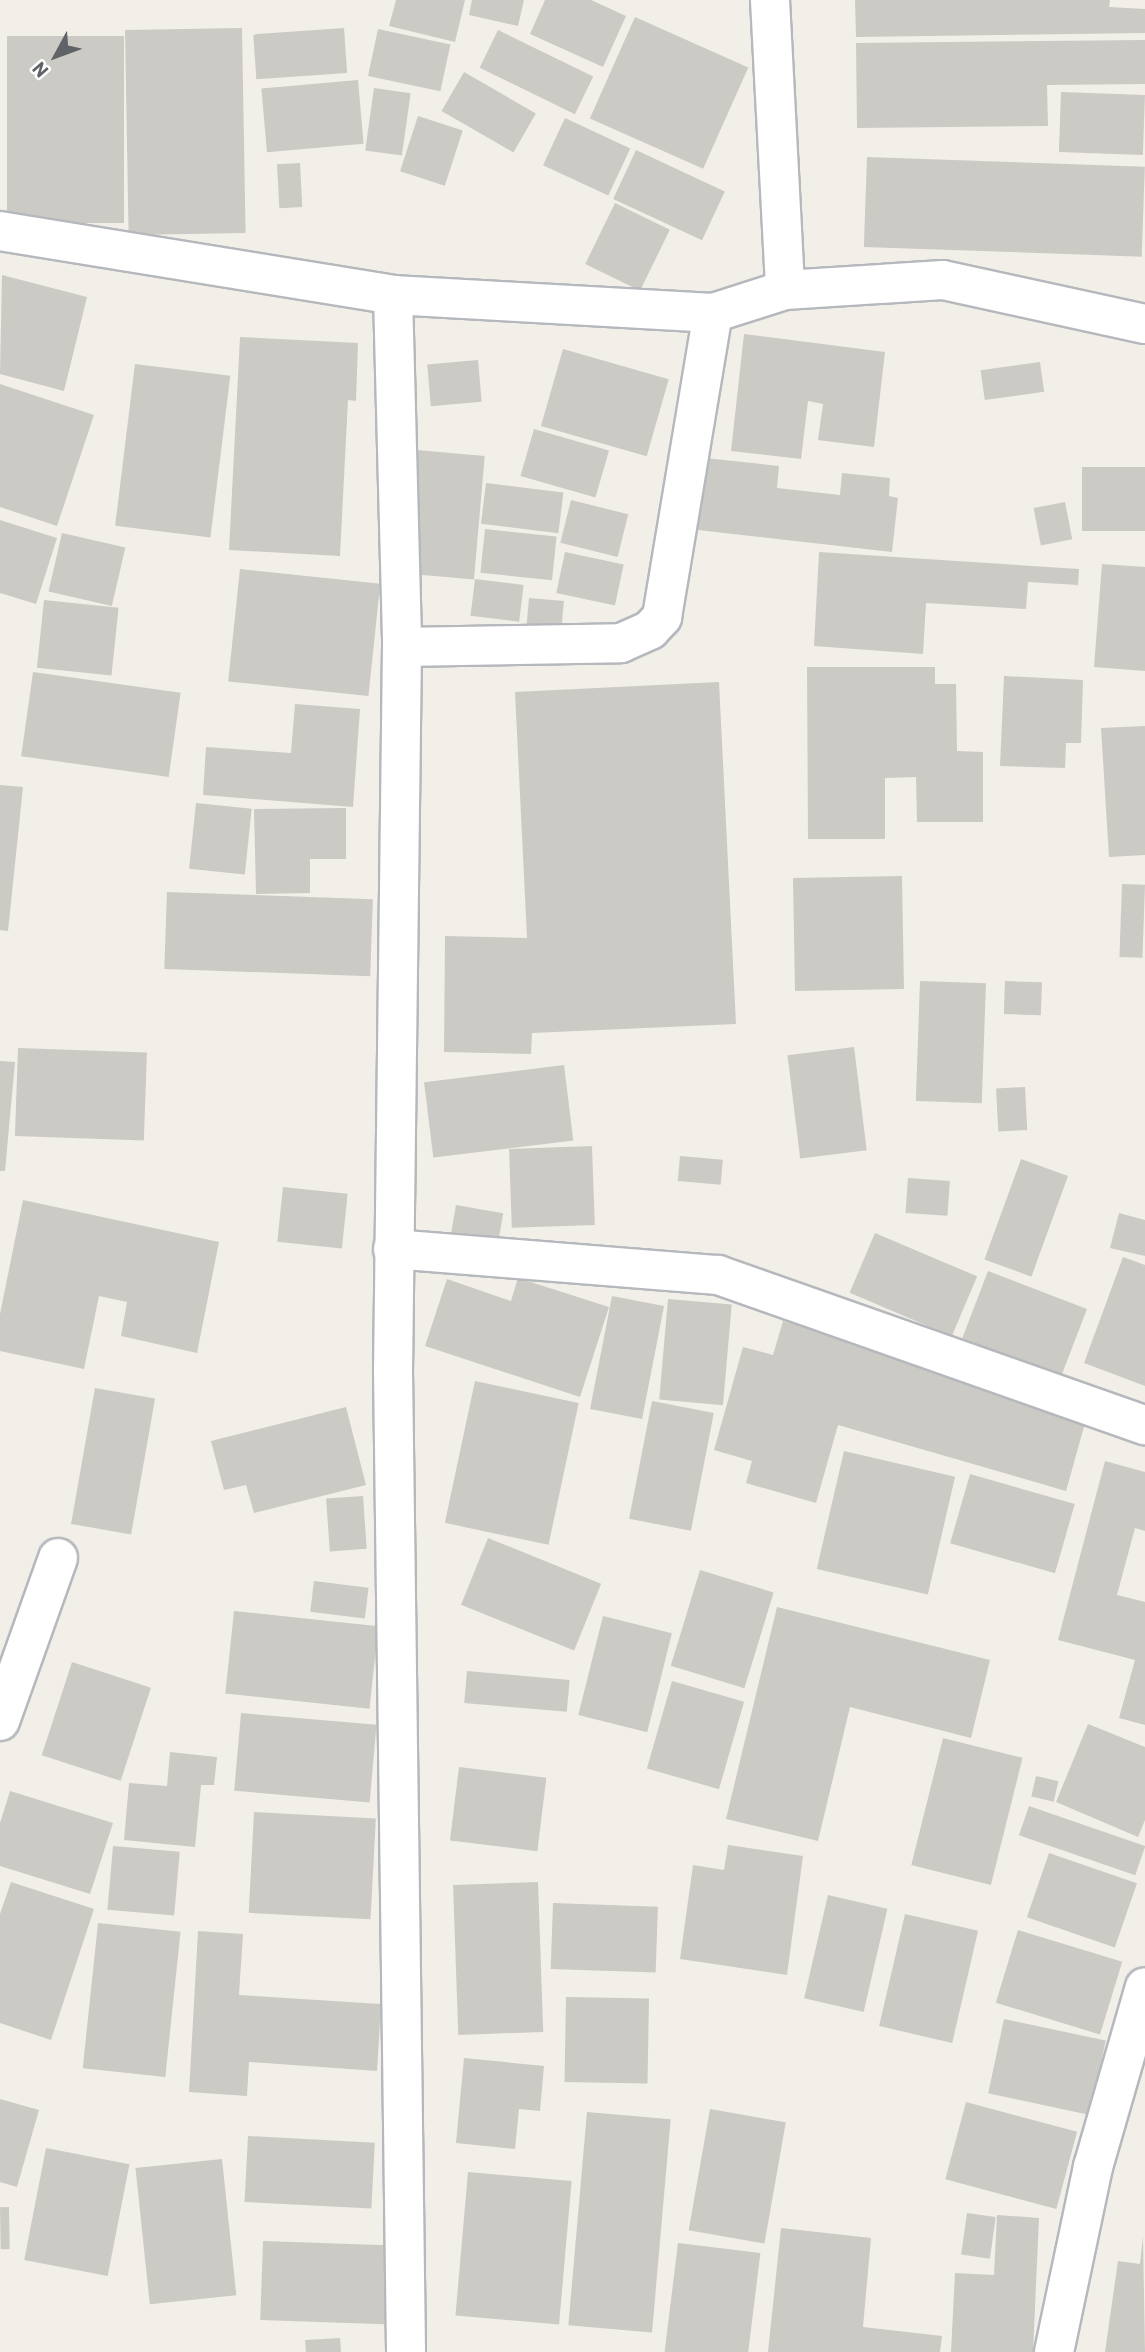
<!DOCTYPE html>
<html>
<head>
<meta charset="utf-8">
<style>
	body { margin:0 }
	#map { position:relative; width:1145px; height:2352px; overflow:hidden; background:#f1efe8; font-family:Barlow,sans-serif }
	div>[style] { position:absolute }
	.building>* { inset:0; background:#cccac5; transform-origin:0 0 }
	.roads { filter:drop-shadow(2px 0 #b5b8bc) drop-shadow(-2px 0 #b5b8bc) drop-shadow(0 2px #b5b8bc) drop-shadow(0 -2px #b5b8bc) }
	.minor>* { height:38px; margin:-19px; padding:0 19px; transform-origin:19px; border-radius:19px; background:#fff }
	span { translate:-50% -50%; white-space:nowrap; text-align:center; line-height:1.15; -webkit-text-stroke:5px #fff; paint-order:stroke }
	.north { position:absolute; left:21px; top:21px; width:70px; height:70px; -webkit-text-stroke:5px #fff; paint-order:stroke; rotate:229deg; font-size:19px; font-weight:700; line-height:28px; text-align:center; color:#5f6368 }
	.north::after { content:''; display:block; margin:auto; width:24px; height:32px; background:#5f6368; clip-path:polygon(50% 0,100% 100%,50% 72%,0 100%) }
</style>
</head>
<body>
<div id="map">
	<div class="building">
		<div style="clip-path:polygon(396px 0,465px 0,455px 42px,389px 26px)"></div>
		<div style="clip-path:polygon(472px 0,524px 0,518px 26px,469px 15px)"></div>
		<div style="clip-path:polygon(545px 0,591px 0,626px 16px,603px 67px,530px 34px)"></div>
		<div style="clip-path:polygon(855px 0,1110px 0,1109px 7px,1145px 9px,1145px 33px,856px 37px)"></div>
		<div style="left:635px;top:17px;width:124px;height:111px;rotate:24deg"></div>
		<div style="left:242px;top:28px;width:205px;height:117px;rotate:89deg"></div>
		<div style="left:344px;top:28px;width:45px;height:91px;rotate:86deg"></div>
		<div style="left:378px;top:29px;width:74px;height:48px;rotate:12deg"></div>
		<div style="left:498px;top:30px;width:106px;height:42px;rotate:26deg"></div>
		<div style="left:7px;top:36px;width:117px;height:187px"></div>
		<div style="clip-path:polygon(1145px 40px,1145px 84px,1047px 85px,1048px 126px,857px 128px,856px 43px)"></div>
		<div style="left:464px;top:72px;width:83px;height:45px;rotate:30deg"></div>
		<div style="left:358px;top:80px;width:64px;height:97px;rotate:85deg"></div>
		<div style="left:374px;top:88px;width:37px;height:63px;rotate:8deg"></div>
		<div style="left:1061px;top:92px;width:84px;height:60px;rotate:2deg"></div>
		<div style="left:418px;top:116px;width:47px;height:58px;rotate:18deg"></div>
		<div style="left:565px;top:118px;width:72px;height:52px;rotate:25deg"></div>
		<div style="left:636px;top:150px;width:98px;height:54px;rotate:25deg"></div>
		<div style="left:867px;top:157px;width:278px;height:90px;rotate:2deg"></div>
		<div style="left:300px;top:163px;width:44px;height:23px;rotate:87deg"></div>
		<div style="left:615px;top:203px;width:61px;height:68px;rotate:26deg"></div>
		<div style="clip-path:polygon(2px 275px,87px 297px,64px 391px,0 374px)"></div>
		<div style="clip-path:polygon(744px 334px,885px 352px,874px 447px,818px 440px,823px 404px,808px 401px,801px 459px,731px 451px)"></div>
		<div style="clip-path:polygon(240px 337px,358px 343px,356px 401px,348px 400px,340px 556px,229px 550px)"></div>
		<div style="left:563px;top:349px;width:110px;height:80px;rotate:16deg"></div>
		<div style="left:478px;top:360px;width:42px;height:51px;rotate:85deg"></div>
		<div style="left:1040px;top:362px;width:30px;height:60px;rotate:82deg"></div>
		<div style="left:135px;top:364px;width:96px;height:163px;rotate:7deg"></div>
		<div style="clip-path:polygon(0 384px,94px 415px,57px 526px,0 507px)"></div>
		<div style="left:534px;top:429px;width:78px;height:49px;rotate:16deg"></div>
		<div style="left:417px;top:450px;width:68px;height:124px;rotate:5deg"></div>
		<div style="clip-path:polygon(696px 457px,779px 466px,777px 488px,840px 495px,842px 473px,890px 478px,889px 496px,898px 498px,892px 552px,689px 529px)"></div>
		<div style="left:1145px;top:467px;width:64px;height:63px;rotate:90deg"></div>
		<div style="left:486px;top:483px;width:78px;height:41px;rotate:7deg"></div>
		<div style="left:571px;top:500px;width:59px;height:44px;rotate:14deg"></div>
		<div style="left:1065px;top:502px;width:38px;height:32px;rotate:79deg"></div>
		<div style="clip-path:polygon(0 520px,57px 538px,36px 604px,0 593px)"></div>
		<div style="left:485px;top:529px;width:72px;height:44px;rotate:6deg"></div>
		<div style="left:62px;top:533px;width:65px;height:60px;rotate:13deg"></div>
		<div style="left:565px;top:552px;width:60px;height:42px;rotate:12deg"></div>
		<div style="clip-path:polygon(819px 552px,1079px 569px,1078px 585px,1028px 582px,1026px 609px,926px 603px,923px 654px,814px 646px)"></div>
		<div style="clip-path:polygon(1102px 564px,1145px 567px,1145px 671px,1094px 667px)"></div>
		<div style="left:240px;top:569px;width:141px;height:113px;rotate:6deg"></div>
		<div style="left:475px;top:579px;width:49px;height:37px;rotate:7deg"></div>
		<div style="left:529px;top:598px;width:35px;height:26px;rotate:5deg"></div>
		<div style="left:44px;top:600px;width:75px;height:68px;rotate:6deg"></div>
		<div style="clip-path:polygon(807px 667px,935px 667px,935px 684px,956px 684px,957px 751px,983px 752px,983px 822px,917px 822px,916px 777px,885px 778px,885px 839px,808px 839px)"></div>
		<div style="left:33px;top:672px;width:149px;height:85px;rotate:8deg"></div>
		<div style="clip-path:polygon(1004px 676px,1083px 680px,1081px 743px,1066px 743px,1065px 768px,1000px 766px)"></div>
		<div style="clip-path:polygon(719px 682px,736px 1024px,532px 1033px,531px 1054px,444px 1052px,445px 936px,527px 938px,515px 692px)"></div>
		<div style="clip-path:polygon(295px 704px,360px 709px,353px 807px,203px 795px,206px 747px,291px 753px)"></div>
		<div style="clip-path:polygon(1145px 726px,1145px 855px,1109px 857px,1101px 728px)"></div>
		<div style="clip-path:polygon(0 785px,23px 787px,8px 931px,0 930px)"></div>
		<div style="left:196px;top:803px;width:56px;height:66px;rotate:6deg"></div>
		<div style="clip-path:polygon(346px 808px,346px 859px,310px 859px,310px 893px,256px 894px,254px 809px)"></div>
		<div style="left:902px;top:876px;width:113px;height:109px;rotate:89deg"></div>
		<div style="left:1122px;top:884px;width:23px;height:73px;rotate:2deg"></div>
		<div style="left:167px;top:892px;width:206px;height:77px;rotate:2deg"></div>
		<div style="left:920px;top:981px;width:66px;height:120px;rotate:2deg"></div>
		<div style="left:1005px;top:981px;width:37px;height:33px;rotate:2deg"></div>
		<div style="left:854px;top:1047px;width:104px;height:67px;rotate:83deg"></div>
		<div style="left:18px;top:1048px;width:129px;height:88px;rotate:2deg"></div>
		<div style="clip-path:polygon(0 1061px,15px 1062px,5px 1171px,0 1171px)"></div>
		<div style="left:564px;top:1065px;width:76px;height:141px;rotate:83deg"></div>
		<div style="left:1025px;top:1087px;width:43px;height:29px;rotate:87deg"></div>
		<div style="left:592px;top:1146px;width:79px;height:83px;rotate:88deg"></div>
		<div style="left:680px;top:1156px;width:43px;height:25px;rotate:5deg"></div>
		<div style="left:1021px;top:1159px;width:50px;height:107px;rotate:20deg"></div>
		<div style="left:908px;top:1178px;width:42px;height:35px;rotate:4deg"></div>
		<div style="left:283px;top:1187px;width:65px;height:55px;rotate:6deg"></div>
		<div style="clip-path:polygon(23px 1200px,219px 1242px,197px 1353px,121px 1336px,127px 1302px,99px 1296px,84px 1369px,0 1351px,0 1314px)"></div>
		<div style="left:456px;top:1205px;width:48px;height:34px;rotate:10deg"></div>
		<div style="clip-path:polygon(1119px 1213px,1145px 1220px,1145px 1256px,1110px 1248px)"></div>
		<div style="left:875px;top:1233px;width:111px;height:65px;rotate:23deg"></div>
		<div style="clip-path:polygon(1123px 1257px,1145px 1265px,1145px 1386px,1084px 1363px)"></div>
		<div style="left:988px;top:1271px;width:106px;height:72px;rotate:21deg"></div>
		<div style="clip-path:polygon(518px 1278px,609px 1307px,580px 1397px,425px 1346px,447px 1279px,511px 1301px)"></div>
		<div style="left:612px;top:1296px;width:53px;height:115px;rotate:11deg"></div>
		<div style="left:668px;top:1299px;width:64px;height:101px;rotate:5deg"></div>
		<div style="clip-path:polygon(783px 1321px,1089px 1409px,1066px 1491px,838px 1425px,816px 1503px,746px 1483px,752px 1461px,714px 1450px,743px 1347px,773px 1355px)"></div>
		<div style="left:475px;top:1381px;width:106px;height:145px;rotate:12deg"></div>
		<div style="left:95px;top:1388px;width:61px;height:138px;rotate:10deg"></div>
		<div style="left:652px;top:1401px;width:63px;height:120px;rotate:11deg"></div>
		<div style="clip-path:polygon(346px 1407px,366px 1485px,254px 1513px,246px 1485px,224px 1490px,211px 1441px)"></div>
		<div style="left:844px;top:1451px;width:114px;height:121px;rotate:13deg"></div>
		<div style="clip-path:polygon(1105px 1461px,1145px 1472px,1145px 1531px,1135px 1528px,1117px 1595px,1145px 1602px,1145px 1725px,1119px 1718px,1135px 1660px,1058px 1640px)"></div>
		<div style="left:970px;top:1474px;width:109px;height:72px;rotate:16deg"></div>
		<div style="left:363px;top:1496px;width:53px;height:37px;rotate:86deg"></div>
		<div style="left:488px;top:1538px;width:122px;height:72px;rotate:22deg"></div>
		<div style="left:700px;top:1570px;width:77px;height:100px;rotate:17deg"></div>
		<div style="left:314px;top:1581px;width:55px;height:31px;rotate:7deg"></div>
		<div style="clip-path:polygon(777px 1607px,990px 1660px,971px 1738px,850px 1707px,818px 1841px,726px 1819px)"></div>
		<div style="left:234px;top:1611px;width:145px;height:83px;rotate:6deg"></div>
		<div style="left:603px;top:1616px;width:71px;height:102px;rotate:14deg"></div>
		<div style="left:72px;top:1662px;width:83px;height:98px;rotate:18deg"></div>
		<div style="left:467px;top:1671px;width:103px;height:32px;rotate:5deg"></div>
		<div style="left:672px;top:1681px;width:75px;height:91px;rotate:16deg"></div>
		<div style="left:241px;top:1713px;width:136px;height:78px;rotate:5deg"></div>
		<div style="clip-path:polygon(1088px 1724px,1145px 1747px,1145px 1820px,1138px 1837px,1056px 1802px)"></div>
		<div style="left:943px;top:1738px;width:82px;height:131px;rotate:14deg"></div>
		<div style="clip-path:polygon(170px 1752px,217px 1757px,214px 1785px,201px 1785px,195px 1847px,124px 1840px,129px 1783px,167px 1786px)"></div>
		<div style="left:459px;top:1767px;width:88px;height:74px;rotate:7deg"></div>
		<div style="left:1036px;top:1776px;width:23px;height:21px;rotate:13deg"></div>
		<div style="clip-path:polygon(10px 1791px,113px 1823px,90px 1894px,0 1866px,0 1823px)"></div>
		<div style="left:1029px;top:1806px;width:123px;height:31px;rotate:19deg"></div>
		<div style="left:254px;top:1812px;width:122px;height:101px;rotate:3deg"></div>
		<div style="clip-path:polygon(728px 1845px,803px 1856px,787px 1975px,680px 1959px,693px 1865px,724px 1870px)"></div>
		<div style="left:113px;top:1846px;width:67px;height:64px;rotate:5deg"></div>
		<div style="left:1049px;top:1853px;width:93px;height:68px;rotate:19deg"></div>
		<div style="clip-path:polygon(11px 1882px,94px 1909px,51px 2040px,0 2023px,0 1914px)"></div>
		<div style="left:538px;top:1882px;width:150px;height:85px;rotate:88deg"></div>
		<div style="left:828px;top:1895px;width:61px;height:106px;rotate:13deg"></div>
		<div style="left:553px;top:1903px;width:105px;height:66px;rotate:2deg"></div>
		<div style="left:905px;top:1914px;width:75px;height:115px;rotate:13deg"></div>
		<div style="left:98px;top:1923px;width:83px;height:146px;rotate:6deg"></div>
		<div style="left:1018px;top:1930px;width:109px;height:76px;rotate:17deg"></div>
		<div style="clip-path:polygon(198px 1931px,243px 1934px,239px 1995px,381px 2004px,377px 2071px,249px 2062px,247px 2096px,189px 2092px)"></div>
		<div style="left:566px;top:1997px;width:83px;height:85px;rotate:1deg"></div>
		<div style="left:1004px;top:2019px;width:104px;height:76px;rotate:12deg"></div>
		<div style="clip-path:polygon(464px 2058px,544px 2066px,540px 2111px,519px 2109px,515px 2149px,456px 2143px)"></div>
		<div style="clip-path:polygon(0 2099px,39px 2110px,17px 2187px,0 2182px)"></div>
		<div style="left:966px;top:2102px;width:115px;height:80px;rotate:15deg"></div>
		<div style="left:710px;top:2109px;width:77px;height:123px;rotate:10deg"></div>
		<div style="left:587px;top:2112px;width:84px;height:214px;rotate:5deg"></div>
		<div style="left:248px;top:2136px;width:127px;height:66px;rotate:3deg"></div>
		<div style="left:46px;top:2148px;width:85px;height:114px;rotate:11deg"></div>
		<div style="left:222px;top:2159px;width:137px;height:87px;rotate:84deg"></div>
		<div style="left:468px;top:2172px;width:104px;height:144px;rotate:5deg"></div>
		<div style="left:9px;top:2207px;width:42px;height:9px;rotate:89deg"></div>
		<div style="left:967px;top:2213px;width:29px;height:42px;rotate:8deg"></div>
		<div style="clip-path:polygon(997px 2215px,1039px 2218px,1033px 2352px,951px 2352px,955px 2273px,994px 2275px)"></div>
		<div style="clip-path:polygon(781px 2228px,871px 2238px,863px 2327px,942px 2336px,940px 2352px,768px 2352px)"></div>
		<div style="clip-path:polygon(1143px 2236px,1145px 2352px,1105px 2352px,1118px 2261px,1140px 2264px)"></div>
		<div style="left:263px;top:2241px;width:124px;height:79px;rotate:2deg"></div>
		<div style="left:678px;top:2243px;width:83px;height:110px;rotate:7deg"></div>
		<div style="clip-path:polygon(340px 2338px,341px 2352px,306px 2352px,305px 2340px)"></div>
	</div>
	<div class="roads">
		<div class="minor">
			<div style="left:770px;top:0;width:290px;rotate:87deg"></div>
			<div style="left:0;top:231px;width:398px;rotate:9.2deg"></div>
			<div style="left:393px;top:295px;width:321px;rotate:3.2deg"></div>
			<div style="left:713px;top:313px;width:76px;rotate:-17.7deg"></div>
			<div style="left:785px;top:290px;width:158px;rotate:-3.6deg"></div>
			<div style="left:943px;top:280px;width:207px;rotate:12.3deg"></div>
			<div style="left:393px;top:295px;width:352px;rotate:88.5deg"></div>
			<div style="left:402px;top:647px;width:723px;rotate:90.71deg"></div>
			<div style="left:393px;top:1370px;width:982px;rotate:89.24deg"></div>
			<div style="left:402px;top:647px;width:219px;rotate:-1deg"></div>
			<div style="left:621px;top:643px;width:32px;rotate:-24deg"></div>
			<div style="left:650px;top:630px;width:18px;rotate:-47deg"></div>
			<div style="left:662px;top:617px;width:308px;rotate:-80.5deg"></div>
			<div style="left:393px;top:1249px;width:326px;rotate:4.6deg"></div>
			<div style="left:718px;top:1275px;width:453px;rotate:19.4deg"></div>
			<div style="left:0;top:1721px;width:173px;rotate:-70.4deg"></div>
			<div style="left:1054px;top:2352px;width:189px;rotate:-78.1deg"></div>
			<div style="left:1093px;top:2167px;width:187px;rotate:-73.9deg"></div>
		</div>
	</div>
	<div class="north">N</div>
</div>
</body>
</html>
